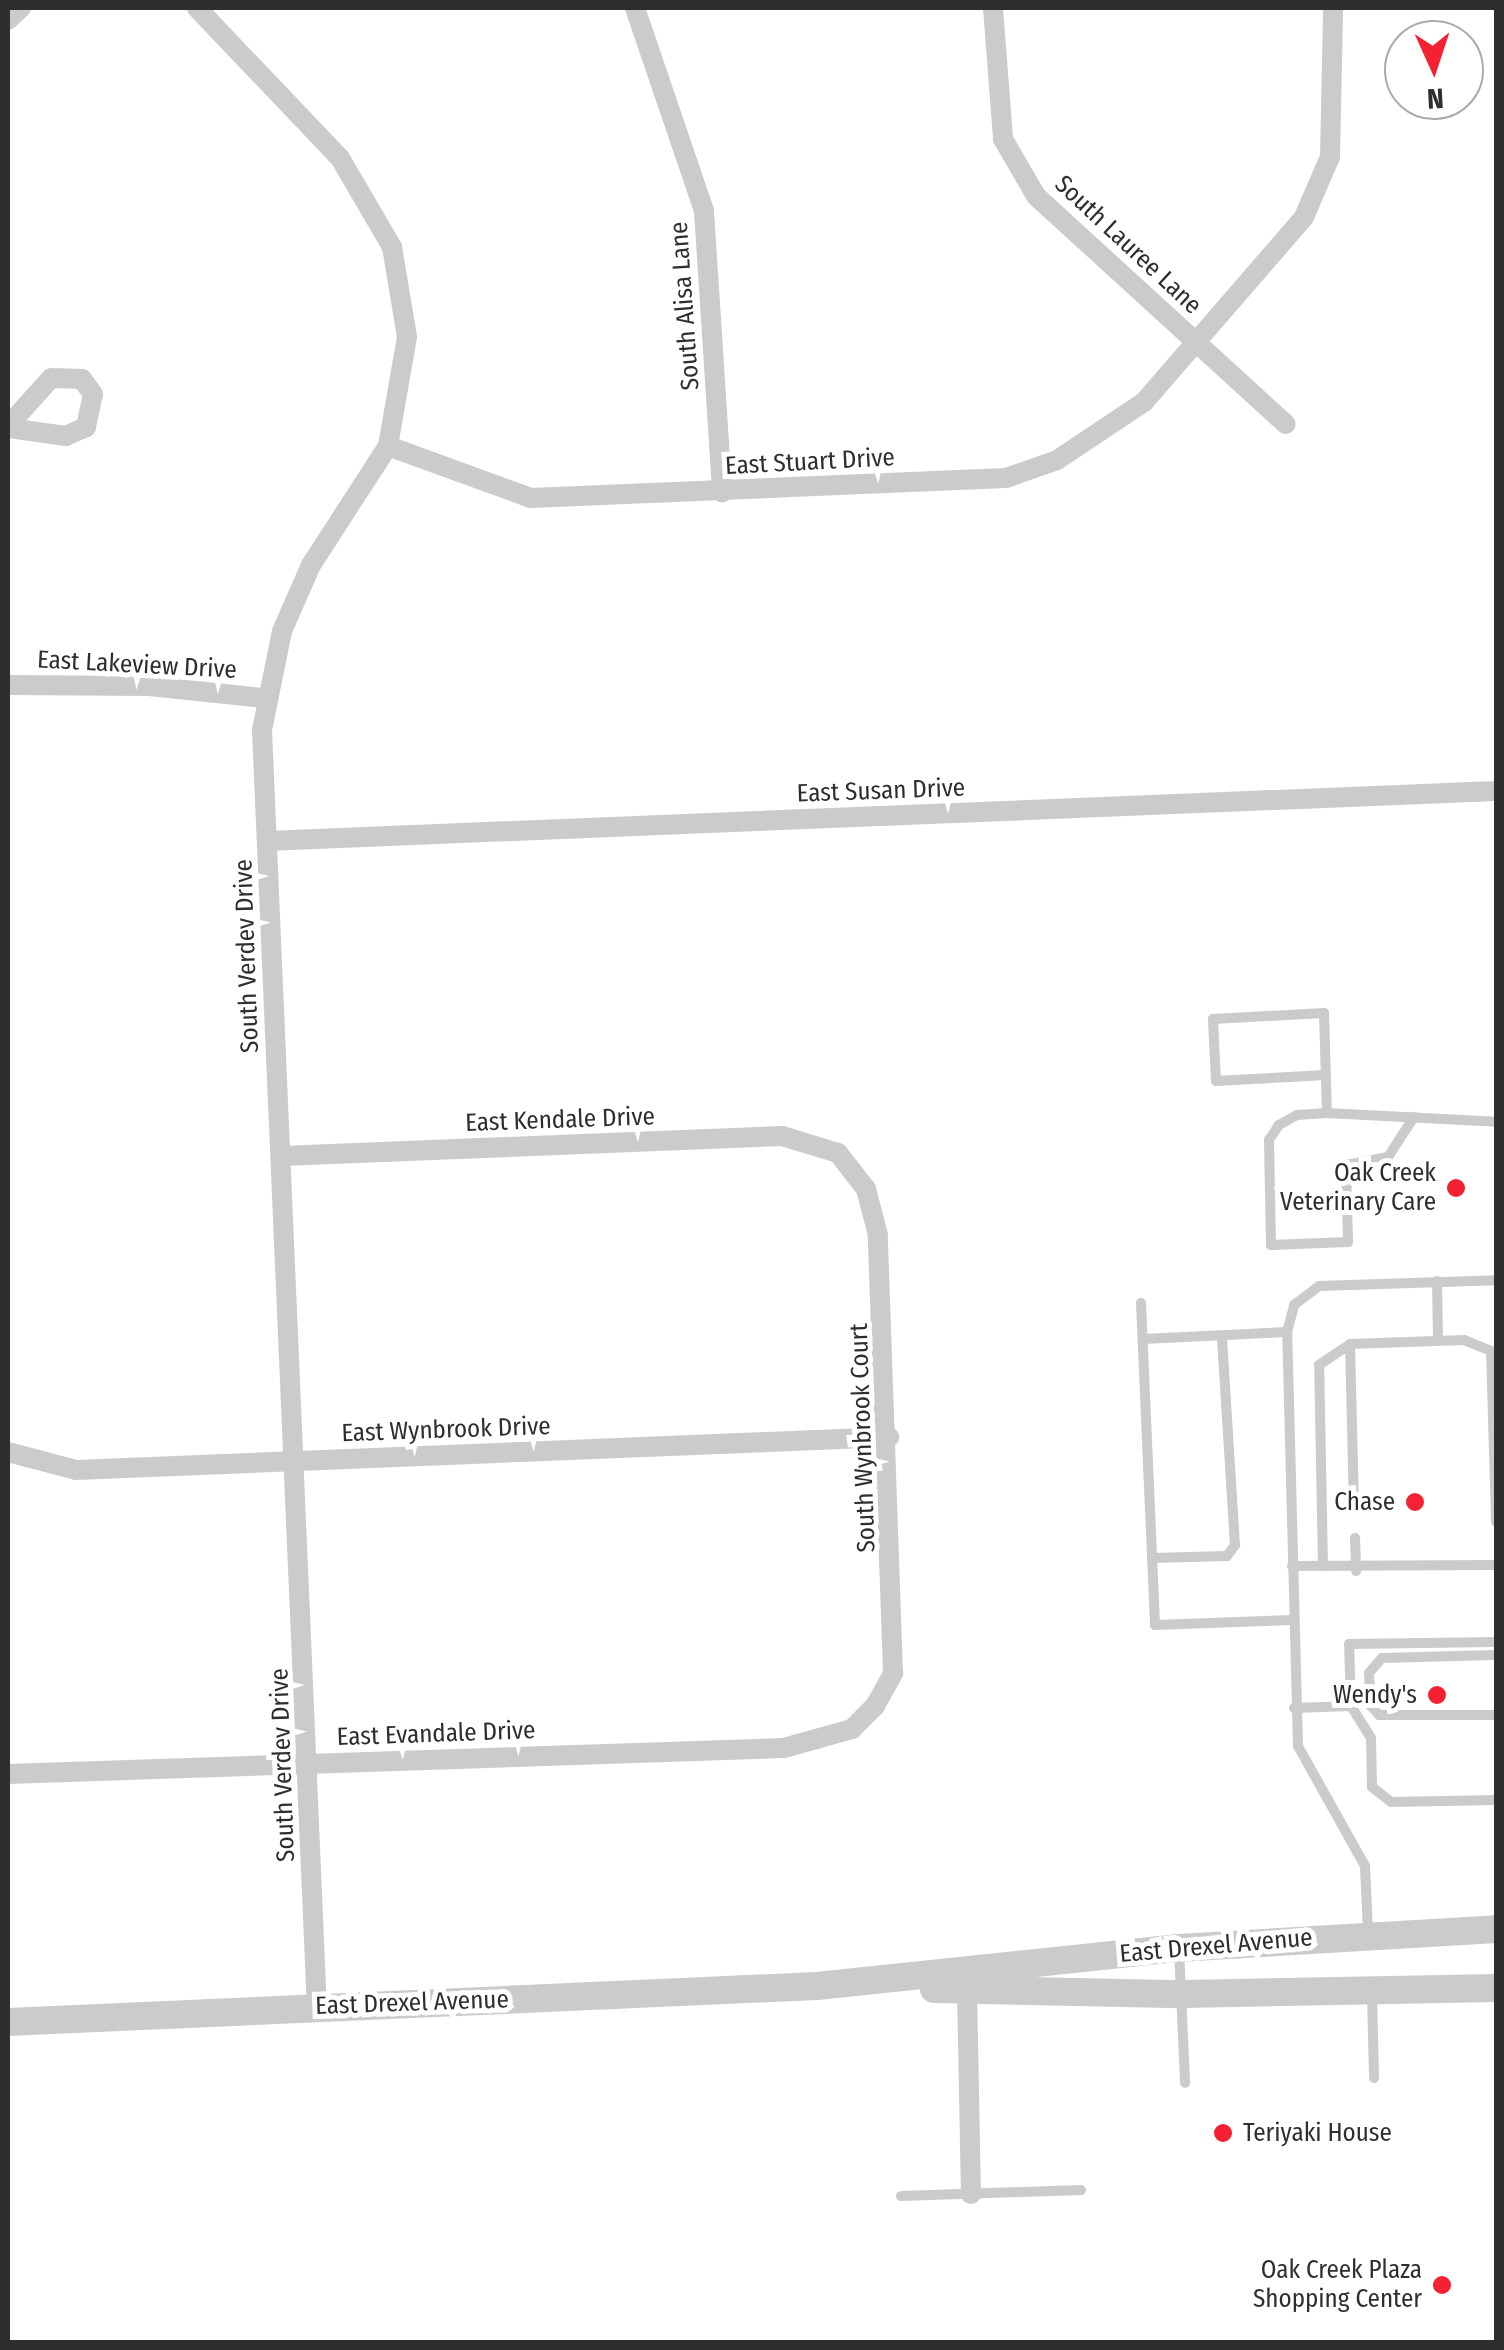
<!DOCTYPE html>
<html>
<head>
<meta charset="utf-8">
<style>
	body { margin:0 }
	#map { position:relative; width:1504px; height:2350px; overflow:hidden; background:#fff; font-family:"Fira Sans Condensed",sans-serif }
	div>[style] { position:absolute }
	.service>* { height:10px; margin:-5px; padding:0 5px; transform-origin:5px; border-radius:5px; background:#cbcbcb }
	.minor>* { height:20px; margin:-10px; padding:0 10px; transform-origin:10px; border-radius:10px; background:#cbcbcb }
	.tertiary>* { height:28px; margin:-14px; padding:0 14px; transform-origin:14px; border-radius:14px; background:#cbcbcb }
	.dots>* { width:28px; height:28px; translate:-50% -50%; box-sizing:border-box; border:5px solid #fff; border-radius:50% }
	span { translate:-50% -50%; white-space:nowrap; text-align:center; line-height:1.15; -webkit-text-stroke:10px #fff; paint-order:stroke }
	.street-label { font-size:25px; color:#2e2e2e }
	.poi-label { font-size:25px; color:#2e2e2e }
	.right { translate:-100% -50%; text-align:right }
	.left { translate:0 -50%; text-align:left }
	.frame { position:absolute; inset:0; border:10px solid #2e2e2e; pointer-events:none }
	.north { position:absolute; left:1384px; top:20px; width:100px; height:100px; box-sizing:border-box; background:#fff; border:2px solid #ababab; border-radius:50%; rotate:177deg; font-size:28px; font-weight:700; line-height:40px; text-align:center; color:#2e2e2e }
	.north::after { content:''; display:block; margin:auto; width:35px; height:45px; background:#f42132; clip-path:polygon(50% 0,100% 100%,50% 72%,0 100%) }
</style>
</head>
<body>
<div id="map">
	<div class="service">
		<div style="left:1326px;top:1075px;width:110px;rotate:176.9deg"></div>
		<div style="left:1216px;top:1081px;width:62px;rotate:-92.8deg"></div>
		<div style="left:1213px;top:1019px;width:111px;rotate:-3.1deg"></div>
		<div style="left:1324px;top:1013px;width:100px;rotate:88.3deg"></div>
		<div style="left:1327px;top:1113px;width:169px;rotate:3deg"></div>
		<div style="left:1327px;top:1113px;width:30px;rotate:176deg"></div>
		<div style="left:1297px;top:1115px;width:21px;rotate:151deg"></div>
		<div style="left:1279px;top:1125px;width:18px;rotate:124deg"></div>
		<div style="left:1269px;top:1140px;width:105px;rotate:88.9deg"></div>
		<div style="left:1271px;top:1245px;width:77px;rotate:-2.2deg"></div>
		<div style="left:1348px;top:1242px;width:77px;rotate:-91.5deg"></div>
		<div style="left:1346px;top:1165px;width:43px;rotate:-10.8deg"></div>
		<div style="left:1388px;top:1157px;width:48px;rotate:-57deg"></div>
		<div style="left:1437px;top:1281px;width:60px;rotate:89deg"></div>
		<div style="left:1141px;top:1303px;width:322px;rotate:87.5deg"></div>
		<div style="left:1155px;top:1625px;width:138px;rotate:-2.1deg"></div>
		<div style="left:1143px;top:1339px;width:144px;rotate:-2.8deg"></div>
		<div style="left:1350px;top:1344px;width:165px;rotate:88.6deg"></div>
		<div style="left:1355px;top:1538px;width:33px;rotate:88deg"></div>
		<div style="left:1152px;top:1558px;width:75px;rotate:-1.5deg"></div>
		<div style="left:1227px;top:1556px;width:14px;rotate:-54deg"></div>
		<div style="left:1235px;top:1545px;width:209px;rotate:-93.6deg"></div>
		<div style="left:1292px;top:1566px;width:204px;rotate:-0.3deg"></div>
		<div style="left:1323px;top:1566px;width:201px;rotate:-91.1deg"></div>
		<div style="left:1319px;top:1365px;width:37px;rotate:-34deg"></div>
		<div style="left:1350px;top:1344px;width:114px;rotate:-2deg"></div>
		<div style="left:1464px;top:1340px;width:29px;rotate:22deg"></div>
		<div style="left:1491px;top:1351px;width:171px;rotate:88.3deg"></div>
		<div style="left:1496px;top:1655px;width:114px;rotate:178.5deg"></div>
		<div style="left:1382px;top:1658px;width:20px;rotate:131deg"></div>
		<div style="left:1369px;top:1673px;width:33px;rotate:87deg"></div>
		<div style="left:1371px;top:1706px;width:12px;rotate:48deg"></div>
		<div style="left:1379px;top:1715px;width:117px"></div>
		<div style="left:1351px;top:1706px;width:62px;rotate:-91.8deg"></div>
		<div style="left:1349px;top:1644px;width:147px;rotate:-0.8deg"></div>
		<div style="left:1294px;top:1708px;width:57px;rotate:-2deg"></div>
		<div style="left:1351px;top:1706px;width:38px;rotate:58deg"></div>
		<div style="left:1371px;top:1738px;width:49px;rotate:88.8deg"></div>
		<div style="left:1372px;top:1787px;width:24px;rotate:38deg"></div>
		<div style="left:1391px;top:1802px;width:105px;rotate:-1.1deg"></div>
		<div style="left:1368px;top:1932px;width:66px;rotate:-92.6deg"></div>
		<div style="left:1365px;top:1866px;width:137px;rotate:-119.2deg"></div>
		<div style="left:1298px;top:1746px;width:414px;rotate:-91.5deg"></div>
		<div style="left:1287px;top:1332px;width:28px;rotate:-75deg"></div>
		<div style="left:1294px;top:1305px;width:31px;rotate:-37deg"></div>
		<div style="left:1319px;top:1286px;width:177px;rotate:-1.9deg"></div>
		<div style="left:1179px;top:1949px;width:134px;rotate:87.4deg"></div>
		<div style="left:1372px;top:1994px;width:84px;rotate:88.6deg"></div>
		<div style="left:901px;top:2196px;width:180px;rotate:-1.9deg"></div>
	</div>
	<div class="minor">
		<div style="left:197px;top:8px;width:207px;rotate:46.4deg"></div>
		<div style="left:340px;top:158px;width:103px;rotate:59.7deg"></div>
		<div style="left:392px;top:247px;width:91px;rotate:80.5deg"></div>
		<div style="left:407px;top:337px;width:111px;rotate:99.9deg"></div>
		<div style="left:388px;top:446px;width:142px;rotate:122.9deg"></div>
		<div style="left:311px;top:565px;width:72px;rotate:113.7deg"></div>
		<div style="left:282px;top:631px;width:101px;rotate:101.4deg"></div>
		<div style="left:262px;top:730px;width:1279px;rotate:87.54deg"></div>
		<div style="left:635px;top:8px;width:214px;rotate:71.2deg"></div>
		<div style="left:704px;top:211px;width:282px;rotate:86.3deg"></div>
		<div style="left:993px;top:8px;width:131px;rotate:85.6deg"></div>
		<div style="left:1003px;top:139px;width:66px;rotate:59.9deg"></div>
		<div style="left:1036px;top:196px;width:338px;rotate:42.4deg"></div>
		<div style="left:8px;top:20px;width:18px;rotate:-43deg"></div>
		<div style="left:8px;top:426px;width:64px;rotate:-48.1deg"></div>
		<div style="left:51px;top:378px;width:31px;rotate:2deg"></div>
		<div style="left:82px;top:379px;width:19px;rotate:54deg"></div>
		<div style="left:93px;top:394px;width:34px;rotate:102deg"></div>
		<div style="left:86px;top:427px;width:22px;rotate:156deg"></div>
		<div style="left:66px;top:436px;width:59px;rotate:-172.1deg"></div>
		<div style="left:388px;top:446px;width:152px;rotate:20deg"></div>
		<div style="left:531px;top:498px;width:475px;rotate:-2.4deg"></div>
		<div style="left:1006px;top:478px;width:54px;rotate:-19.4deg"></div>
		<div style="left:1057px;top:460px;width:105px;rotate:-33.7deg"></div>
		<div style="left:1144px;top:402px;width:245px;rotate:-49.1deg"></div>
		<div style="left:1304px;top:217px;width:65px;rotate:-66.6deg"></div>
		<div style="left:1330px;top:157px;width:149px;rotate:-88.8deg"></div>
		<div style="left:8px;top:685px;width:141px;rotate:0.4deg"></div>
		<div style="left:149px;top:686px;width:116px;rotate:6deg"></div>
		<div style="left:267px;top:841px;width:1230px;rotate:-2.33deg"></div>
		<div style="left:8px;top:1452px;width:70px;rotate:14.8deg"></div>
		<div style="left:76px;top:1470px;width:814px;rotate:-2.32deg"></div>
		<div style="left:8px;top:1774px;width:776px;rotate:-1.92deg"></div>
		<div style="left:784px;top:1748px;width:71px;rotate:-15.6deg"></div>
		<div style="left:852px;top:1729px;width:33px;rotate:-45deg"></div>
		<div style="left:875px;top:1706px;width:38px;rotate:-61deg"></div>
		<div style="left:893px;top:1673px;width:438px;rotate:-92deg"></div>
		<div style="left:878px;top:1235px;width:48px;rotate:-104.6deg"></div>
		<div style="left:866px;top:1189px;width:46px;rotate:-127.9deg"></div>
		<div style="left:838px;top:1153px;width:59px;rotate:-163.1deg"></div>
		<div style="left:782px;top:1136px;width:501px;rotate:177.71deg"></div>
		<div style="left:967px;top:1989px;width:205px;rotate:88.9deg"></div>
	</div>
	<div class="tertiary">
		<div style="left:934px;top:1989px;width:248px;rotate:1.2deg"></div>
		<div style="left:1182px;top:1994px;width:314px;rotate:-1.1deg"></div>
		<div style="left:8px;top:2022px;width:810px;rotate:-2.55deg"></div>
		<div style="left:817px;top:1986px;width:364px;rotate:-6deg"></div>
		<div style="left:1179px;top:1948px;width:318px;rotate:-3.4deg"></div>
	</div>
	<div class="dots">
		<div style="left:1456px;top:1188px;background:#f42132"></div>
		<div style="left:1415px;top:1502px;background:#f42132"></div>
		<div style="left:1437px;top:1695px;background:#f42132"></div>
		<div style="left:1223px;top:2133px;background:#f42132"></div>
		<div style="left:1442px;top:2285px;background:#f42132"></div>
	</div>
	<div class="street-label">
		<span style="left:1128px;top:245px;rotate:43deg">South Lauree Lane</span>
		<span style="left:685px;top:306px;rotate:-94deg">South Alisa Lane</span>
		<span style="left:810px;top:462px;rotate:-3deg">East Stuart Drive</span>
		<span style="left:137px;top:665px;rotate:3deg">East Lakeview Drive</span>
		<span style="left:881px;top:791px;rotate:-2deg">East Susan Drive</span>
		<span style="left:247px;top:956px;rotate:-92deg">South Verdev Drive</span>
		<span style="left:560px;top:1120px;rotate:-2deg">East Kendale Drive</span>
		<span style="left:446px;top:1430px;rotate:-2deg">East Wynbrook Drive</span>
		<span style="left:863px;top:1438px;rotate:-92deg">South Wynbrook Court</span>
		<span style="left:436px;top:1734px;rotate:-2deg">East Evandale Drive</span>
		<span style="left:283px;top:1765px;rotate:-92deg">South Verdev Drive</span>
		<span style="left:1216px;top:1946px;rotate:-5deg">East Drexel Avenue</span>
		<span style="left:412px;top:2003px;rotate:-2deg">East Drexel Avenue</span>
	</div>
	<div class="poi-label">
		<span class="right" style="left:1436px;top:1188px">Oak Creek<br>Veterinary Care</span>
		<span class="right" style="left:1395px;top:1502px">Chase</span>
		<span class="right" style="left:1417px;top:1695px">Wendy's</span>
		<span class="left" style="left:1243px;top:2133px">Teriyaki House</span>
		<span class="right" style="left:1422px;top:2285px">Oak Creek Plaza<br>Shopping Center</span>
	</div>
	<div class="frame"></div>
	<div class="north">N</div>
</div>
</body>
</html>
